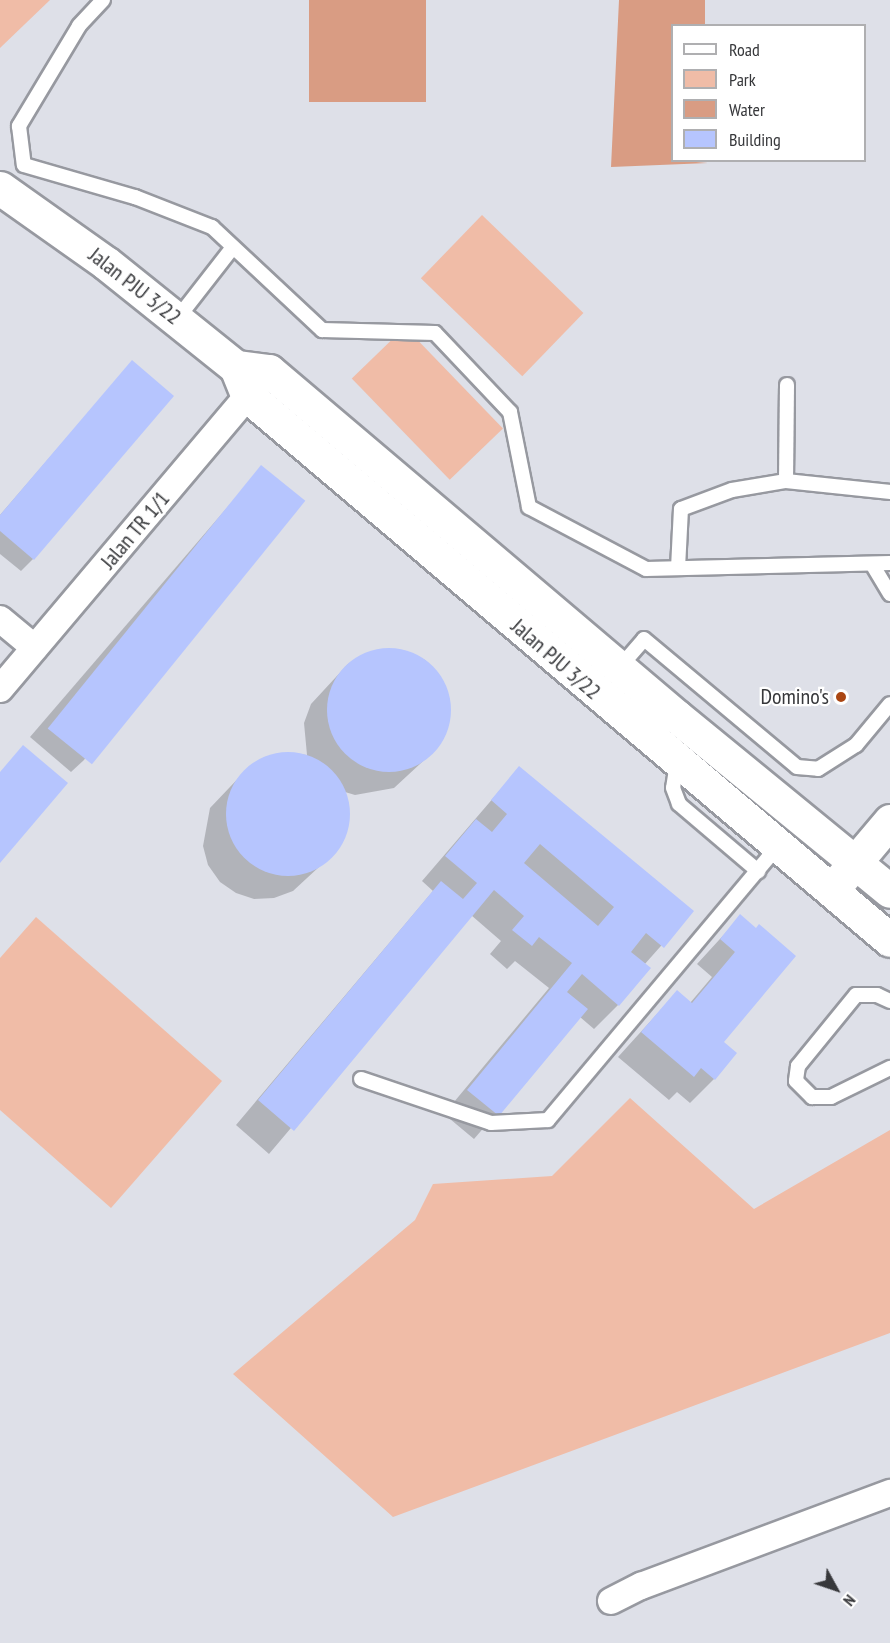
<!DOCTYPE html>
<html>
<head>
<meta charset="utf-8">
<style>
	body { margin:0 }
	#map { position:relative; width:890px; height:1643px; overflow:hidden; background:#dee0e8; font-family:"PT Sans Narrow",sans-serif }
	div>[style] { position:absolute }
	.green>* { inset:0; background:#f0bca7; transform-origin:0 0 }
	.water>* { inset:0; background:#d99c83; transform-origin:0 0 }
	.shadow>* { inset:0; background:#0003 }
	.building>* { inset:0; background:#b6c5fe; transform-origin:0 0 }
	.round { border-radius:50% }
	.roads { filter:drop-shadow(2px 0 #9799a0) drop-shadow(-2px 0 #9799a0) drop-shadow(0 2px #9799a0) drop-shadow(0 -2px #9799a0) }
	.lane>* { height:14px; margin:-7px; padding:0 7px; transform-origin:7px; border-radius:7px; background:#fff }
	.street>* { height:26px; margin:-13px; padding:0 13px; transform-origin:13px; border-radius:13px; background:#fff }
	.secondary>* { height:33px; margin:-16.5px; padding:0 16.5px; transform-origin:16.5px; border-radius:16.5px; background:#fff }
	.dots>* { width:16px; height:16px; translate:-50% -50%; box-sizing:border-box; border:3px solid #fff; border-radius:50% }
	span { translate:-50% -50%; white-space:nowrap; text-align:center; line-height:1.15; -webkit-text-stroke:4.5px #fff; paint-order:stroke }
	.street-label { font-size:22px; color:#37383b }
	.poi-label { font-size:22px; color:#37383b }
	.right { translate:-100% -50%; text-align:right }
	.legend { position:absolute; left:671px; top:24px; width:195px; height:138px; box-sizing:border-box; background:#fff; border:2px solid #afafb1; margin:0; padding:8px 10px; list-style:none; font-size:18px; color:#37383b }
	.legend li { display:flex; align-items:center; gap:12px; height:30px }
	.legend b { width:30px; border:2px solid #afafb1 }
	.north { position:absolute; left:806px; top:1559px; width:60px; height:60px; -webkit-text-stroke:4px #fff; paint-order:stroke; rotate:130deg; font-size:16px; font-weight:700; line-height:24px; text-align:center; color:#37383b }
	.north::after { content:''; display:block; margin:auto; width:21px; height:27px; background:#37383b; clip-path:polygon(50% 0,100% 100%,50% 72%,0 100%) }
</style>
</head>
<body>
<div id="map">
	<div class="green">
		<div style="clip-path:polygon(0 0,50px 0,0 48px)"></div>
		<div style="left:482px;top:215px;width:141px;height:88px;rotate:44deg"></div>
		<div style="left:405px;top:327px;width:141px;height:74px;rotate:46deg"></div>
		<div style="clip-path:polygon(36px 917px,222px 1081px,111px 1208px,0 1110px,0 958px)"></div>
		<div style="clip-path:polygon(630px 1098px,754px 1209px,890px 1130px,890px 1333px,393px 1517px,233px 1374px,415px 1220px,433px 1184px,552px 1176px)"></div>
	</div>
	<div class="water">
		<div style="left:309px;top:0;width:117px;height:102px"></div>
		<div style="clip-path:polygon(619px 0,705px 0,705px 25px,672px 26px,672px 160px,708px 163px,611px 167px)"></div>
	</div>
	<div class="shadow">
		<div style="clip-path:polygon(132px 362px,33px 559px,21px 571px,0 554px,0 515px)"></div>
		<div style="clip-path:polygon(262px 467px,84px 760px,71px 772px,30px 737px)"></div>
		<div style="clip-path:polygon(386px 649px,406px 651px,425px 660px,439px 675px,448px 694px,449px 715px,445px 734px,434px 751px,394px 788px,355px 795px,345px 792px,349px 818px,333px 854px,293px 891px,274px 898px,254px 899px,236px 893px,220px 882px,208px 865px,203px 846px,210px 808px,248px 768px,265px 757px,286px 753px,307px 755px,304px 723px,311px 704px,348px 664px,366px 654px)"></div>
		<div style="clip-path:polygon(519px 768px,692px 911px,644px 965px,618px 1005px,594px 1029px,580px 1017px,474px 1139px,444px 1114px,549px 988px,515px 961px,507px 969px,490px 954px,501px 941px,471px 915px,269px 1154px,236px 1125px,433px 891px,422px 881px)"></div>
		<div style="clip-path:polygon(741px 916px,714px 1079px,690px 1103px,677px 1092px,669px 1100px,618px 1057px,677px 992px,690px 1003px,712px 977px,697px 964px)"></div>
	</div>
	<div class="building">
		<div style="clip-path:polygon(132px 360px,174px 396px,34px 560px,0 531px,0 515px)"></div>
		<div style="left:261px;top:465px;width:57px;height:339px;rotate:39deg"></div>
		<div class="round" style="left:327px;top:648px;width:124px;height:124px"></div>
		<div style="clip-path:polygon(23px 745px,68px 783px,0 863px,0 772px)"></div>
		<div class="round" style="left:226px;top:752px;width:124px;height:124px"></div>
		<div style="clip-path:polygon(evenodd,519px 766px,694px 911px,664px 948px,646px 933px,631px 952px,651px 968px,619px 1006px,582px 974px,567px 992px,588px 1009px,499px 1116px,467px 1090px,572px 963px,539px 937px,532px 946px,512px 930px,524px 916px,494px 890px,294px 1131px,258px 1100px,441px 881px,463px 899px,477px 883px,445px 856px,476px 819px,492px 832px,507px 814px,491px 800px,519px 766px,540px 844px,614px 907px,598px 926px,524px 863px,540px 844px)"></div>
		<div style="clip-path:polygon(740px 914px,756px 928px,759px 924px,796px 956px,724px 1042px,737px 1053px,715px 1080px,701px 1068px,694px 1077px,641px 1032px,677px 990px,692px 1003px,735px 952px,720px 939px)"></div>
	</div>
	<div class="roads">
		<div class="lane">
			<div style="left:103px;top:0;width:35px;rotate:133deg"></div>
			<div style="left:79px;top:26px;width:117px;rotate:121deg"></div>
			<div style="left:19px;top:126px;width:39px;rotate:83deg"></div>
			<div style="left:24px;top:165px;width:116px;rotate:16.1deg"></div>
			<div style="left:135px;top:197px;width:83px;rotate:21.3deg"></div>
			<div style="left:212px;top:227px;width:151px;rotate:43.1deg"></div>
			<div style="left:322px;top:330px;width:113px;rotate:1.5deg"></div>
			<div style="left:435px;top:333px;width:109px;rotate:46.5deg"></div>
			<div style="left:510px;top:412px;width:97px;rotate:78.7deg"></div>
			<div style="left:529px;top:507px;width:132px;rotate:27.9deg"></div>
			<div style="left:646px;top:569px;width:244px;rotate:-1.4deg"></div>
			<div style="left:177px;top:319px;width:91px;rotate:-52.1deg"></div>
			<div style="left:786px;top:481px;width:96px;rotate:-89.4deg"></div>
			<div style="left:872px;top:564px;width:35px;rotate:59deg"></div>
			<div style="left:678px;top:568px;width:59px;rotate:-87.1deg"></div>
			<div style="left:681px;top:509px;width:54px;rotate:-20.4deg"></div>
			<div style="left:732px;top:490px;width:55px;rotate:-9.5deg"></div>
			<div style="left:786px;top:481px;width:105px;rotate:6deg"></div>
			<div style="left:619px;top:668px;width:38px;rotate:-49deg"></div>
			<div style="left:644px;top:639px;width:199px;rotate:39.9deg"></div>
			<div style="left:797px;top:767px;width:21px;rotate:5deg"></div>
			<div style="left:818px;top:769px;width:45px;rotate:-32.3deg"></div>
			<div style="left:856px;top:745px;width:53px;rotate:-50.3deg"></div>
			<div style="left:677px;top:763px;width:25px;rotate:99deg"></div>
			<div style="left:673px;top:788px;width:17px;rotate:69deg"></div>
			<div style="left:679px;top:804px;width:104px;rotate:40.3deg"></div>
			<div style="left:890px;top:1001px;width:14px;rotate:-155deg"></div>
			<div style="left:877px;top:995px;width:21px;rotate:180deg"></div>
			<div style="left:856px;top:995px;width:92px;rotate:129.2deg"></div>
			<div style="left:798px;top:1066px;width:15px;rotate:98deg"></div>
			<div style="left:796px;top:1081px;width:23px;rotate:45deg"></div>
			<div style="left:812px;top:1097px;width:19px"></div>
			<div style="left:831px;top:1097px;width:66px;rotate:-26.2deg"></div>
			<div style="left:361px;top:1079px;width:137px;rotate:18.7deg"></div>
			<div style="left:491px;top:1123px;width:57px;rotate:-3deg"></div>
			<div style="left:548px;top:1120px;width:356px;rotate:-50deg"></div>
		</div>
		<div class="street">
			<div style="left:0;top:619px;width:45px;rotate:39.6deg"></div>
			<div style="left:0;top:689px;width:401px;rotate:-49.8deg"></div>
			<div style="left:611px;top:1601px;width:34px;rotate:-27deg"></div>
			<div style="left:641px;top:1586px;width:266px;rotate:-20.5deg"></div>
		</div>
		<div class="secondary">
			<div style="left:0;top:188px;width:130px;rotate:35.3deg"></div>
			<div style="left:106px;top:263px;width:166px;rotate:38.7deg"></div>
			<div style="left:236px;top:367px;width:31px;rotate:68deg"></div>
			<div style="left:248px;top:396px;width:841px;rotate:40.28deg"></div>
			<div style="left:236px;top:367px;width:33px;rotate:7deg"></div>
			<div style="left:269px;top:371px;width:534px;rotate:40.29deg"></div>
			<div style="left:676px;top:716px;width:276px;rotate:39.3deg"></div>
			<div style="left:841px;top:879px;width:76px;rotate:-49.8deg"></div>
		</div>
	</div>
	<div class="dots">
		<div style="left:841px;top:697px;background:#aa4613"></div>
	</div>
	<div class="street-label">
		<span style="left:135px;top:286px;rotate:38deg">Jalan PJU 3/22</span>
		<span style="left:135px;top:530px;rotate:-50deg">Jalan TR 1/1</span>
		<span style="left:556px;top:659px;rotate:41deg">Jalan PJU 3/22</span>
	</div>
	<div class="poi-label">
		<span class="right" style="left:829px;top:697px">Domino's</span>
	</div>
	<ul class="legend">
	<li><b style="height:8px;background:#fff"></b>Road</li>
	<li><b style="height:16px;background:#f0bca7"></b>Park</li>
	<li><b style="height:16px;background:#d99c83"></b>Water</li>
	<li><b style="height:16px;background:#b6c5fe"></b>Building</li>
	</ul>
	<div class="north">N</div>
</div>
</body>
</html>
